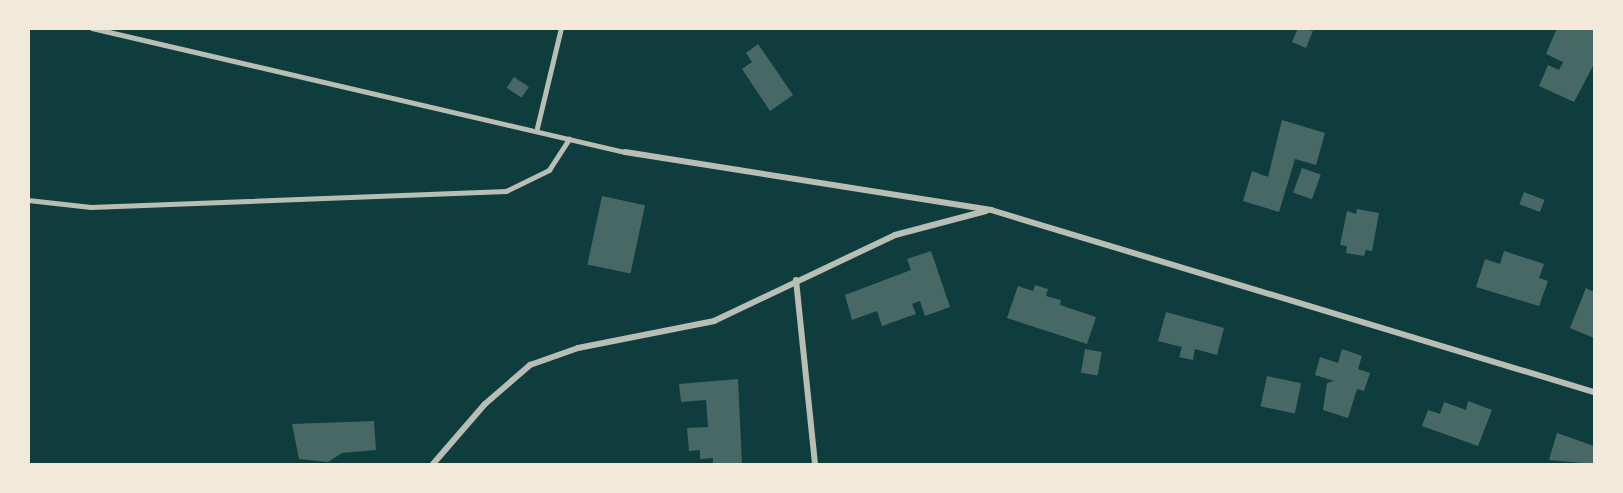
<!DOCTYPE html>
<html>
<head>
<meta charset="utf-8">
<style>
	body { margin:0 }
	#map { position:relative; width:1623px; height:493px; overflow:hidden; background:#0f3d3e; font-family:Inter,sans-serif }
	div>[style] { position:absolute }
	.building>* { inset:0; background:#486865; transform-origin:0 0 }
	.service>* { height:4.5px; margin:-2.25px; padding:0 2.25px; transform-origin:2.25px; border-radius:2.25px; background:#b8beb3 }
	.minor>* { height:6px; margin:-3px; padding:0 3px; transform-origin:3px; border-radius:3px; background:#b8beb3 }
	span { translate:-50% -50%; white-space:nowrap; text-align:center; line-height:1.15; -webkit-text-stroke:6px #f1e9da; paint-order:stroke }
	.frame { position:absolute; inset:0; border:30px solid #f1e9da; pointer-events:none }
</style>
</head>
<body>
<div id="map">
	<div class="building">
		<div style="clip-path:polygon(1298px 28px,1313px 31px,1306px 48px,1292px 42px)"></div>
		<div style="clip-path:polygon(1557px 28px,1594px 28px,1594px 64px,1574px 102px,1539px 86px,1548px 65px,1559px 70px,1563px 62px,1546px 54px)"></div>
		<div style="clip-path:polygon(758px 44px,793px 95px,770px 111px,742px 69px,752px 62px,746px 53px)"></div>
		<div style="left:514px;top:77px;width:18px;height:13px;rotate:34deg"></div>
		<div style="clip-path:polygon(1282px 120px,1325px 133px,1316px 165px,1295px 159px,1279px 212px,1243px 201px,1252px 171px,1268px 177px)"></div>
		<div style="left:1302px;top:168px;width:20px;height:26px;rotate:20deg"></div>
		<div style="left:1524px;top:192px;width:22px;height:13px;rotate:21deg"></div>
		<div style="left:602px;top:196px;width:44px;height:70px;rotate:12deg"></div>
		<div style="clip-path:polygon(1357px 209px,1379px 213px,1372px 251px,1366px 250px,1364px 256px,1346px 253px,1347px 246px,1340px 245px,1347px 211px,1356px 214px)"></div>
		<div style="clip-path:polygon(931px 251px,950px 307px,925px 316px,920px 301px,912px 304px,916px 314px,882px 326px,877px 311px,852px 320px,845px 295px,911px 270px,907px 259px)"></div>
		<div style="clip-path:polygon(1504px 251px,1544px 264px,1539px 278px,1548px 281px,1539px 306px,1476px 287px,1485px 259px,1500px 264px)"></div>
		<div style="clip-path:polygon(1035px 285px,1048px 289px,1046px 296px,1061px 300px,1060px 305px,1096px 317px,1087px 344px,1007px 318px,1018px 286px,1033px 291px)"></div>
		<div style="clip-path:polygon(1586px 288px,1594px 292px,1594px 338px,1570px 328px)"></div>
		<div style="clip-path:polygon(1166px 312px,1224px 328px,1217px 355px,1195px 349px,1193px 360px,1179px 357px,1182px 347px,1158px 341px)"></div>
		<div style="left:1085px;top:349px;width:17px;height:24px;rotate:10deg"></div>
		<div style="clip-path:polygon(1342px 349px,1362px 356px,1358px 369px,1370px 373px,1364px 391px,1357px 389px,1348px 418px,1323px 410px,1327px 383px,1334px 381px,1315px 375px,1320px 357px,1338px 363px)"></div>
		<div style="left:1267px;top:376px;width:35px;height:31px;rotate:12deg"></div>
		<div style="clip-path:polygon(738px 379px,742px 464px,713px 464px,713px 458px,700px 459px,700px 450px,689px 451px,687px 428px,708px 427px,706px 400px,681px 402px,679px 384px)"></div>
		<div style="clip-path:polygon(1468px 401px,1492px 410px,1478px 446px,1422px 426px,1428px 410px,1440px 414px,1444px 402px,1466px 410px)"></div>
		<div style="clip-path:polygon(374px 421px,376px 450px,342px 453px,328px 462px,299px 459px,292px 424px)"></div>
		<div style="clip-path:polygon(1557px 433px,1594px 446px,1594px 464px,1549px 460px)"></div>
	</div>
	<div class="service">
		<div style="left:92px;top:28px;width:547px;rotate:13.1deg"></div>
		<div style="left:537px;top:128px;width:103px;rotate:-76.5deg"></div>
		<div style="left:28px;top:200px;width:63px;rotate:6.3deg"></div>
		<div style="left:91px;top:207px;width:415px;rotate:-2.2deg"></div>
		<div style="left:506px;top:191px;width:48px;rotate:-26deg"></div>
		<div style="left:549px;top:170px;width:37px;rotate:-57deg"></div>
	</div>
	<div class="minor">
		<div style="left:625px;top:152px;width:371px;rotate:9deg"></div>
		<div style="left:991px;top:210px;width:630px;rotate:16.8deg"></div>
		<div style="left:796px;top:280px;width:185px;rotate:84.1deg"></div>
		<div style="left:433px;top:464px;width:79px;rotate:-49.1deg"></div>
		<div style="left:485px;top:404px;width:60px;rotate:-40.9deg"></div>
		<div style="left:530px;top:365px;width:51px;rotate:-19.5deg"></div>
		<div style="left:578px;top:348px;width:139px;rotate:-11.2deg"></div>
		<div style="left:714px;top:321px;width:200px;rotate:-25.4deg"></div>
		<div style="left:895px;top:235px;width:94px;rotate:-14.8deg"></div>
	</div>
	<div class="frame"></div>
</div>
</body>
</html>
